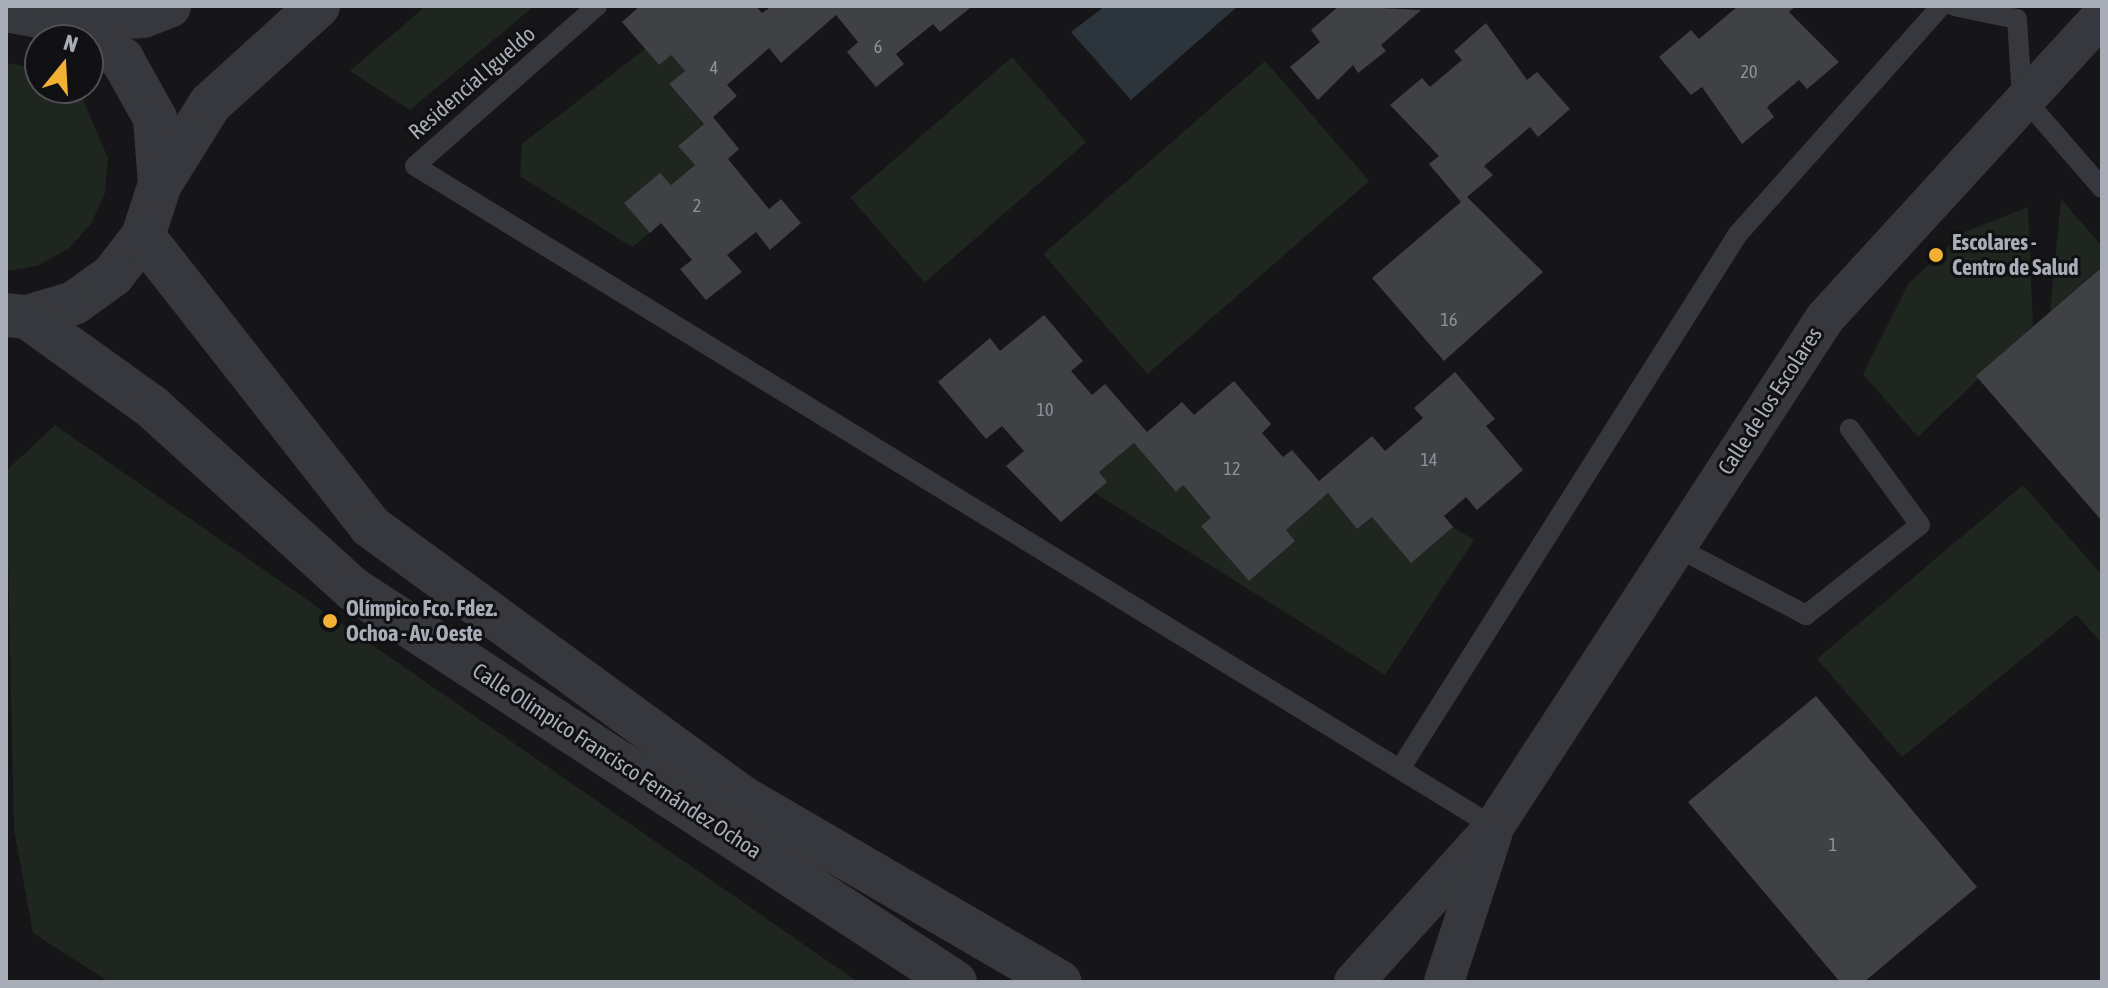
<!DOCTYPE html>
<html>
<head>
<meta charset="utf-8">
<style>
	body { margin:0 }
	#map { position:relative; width:2108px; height:988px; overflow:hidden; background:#161618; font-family:"Asap Condensed",sans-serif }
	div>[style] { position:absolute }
	.green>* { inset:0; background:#1e261f; transform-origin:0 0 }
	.water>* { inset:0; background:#2c353c }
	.building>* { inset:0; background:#404145 }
	.service>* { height:20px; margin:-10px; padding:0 10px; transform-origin:10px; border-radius:10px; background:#37383d }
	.minor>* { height:40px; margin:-20px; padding:0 20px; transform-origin:20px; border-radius:20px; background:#37383d }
	.tertiary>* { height:44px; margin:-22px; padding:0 22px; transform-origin:22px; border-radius:22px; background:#37383d }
	.dots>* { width:22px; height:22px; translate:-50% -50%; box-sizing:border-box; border:4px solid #111113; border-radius:50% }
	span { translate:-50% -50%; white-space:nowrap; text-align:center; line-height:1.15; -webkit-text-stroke:6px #111113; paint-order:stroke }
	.number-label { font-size:18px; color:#8e929b }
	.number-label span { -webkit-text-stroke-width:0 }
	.street-label { font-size:22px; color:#a8adb8 }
	.poi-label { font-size:22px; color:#a8adb8; font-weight:700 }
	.left { translate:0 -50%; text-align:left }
	.frame { position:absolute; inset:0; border:8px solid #a8adb8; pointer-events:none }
	.north { position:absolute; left:24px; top:24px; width:80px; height:80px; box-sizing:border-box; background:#111113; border:2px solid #4d4f55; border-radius:50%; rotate:18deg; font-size:22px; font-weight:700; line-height:32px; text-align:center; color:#a8adb8 }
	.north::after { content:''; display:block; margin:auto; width:28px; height:36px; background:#f2b134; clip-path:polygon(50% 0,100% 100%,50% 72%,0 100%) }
</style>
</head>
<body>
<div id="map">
	<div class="green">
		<div style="clip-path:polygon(426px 6px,534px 6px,410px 110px,350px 71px)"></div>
		<div style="clip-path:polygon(645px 49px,659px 65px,671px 55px,685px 71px,669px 85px,704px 124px,678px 146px,695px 165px,671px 185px,660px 174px,625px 204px,650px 233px,632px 247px,520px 176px,522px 144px)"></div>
		<div style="left:1012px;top:57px;width:113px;height:214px;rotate:49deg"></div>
		<div style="left:1265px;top:61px;width:159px;height:294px;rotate:49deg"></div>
		<div style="clip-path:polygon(6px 63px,40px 69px,40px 88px,81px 95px,108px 158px,105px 193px,91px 224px,68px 249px,37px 266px,6px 271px)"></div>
		<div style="clip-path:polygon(2061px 199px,2102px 246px,2102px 266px,2050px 312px)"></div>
		<div style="clip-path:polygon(2028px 207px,2033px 326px,1918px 437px,1863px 374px,1909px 283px,1964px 232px)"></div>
		<div style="clip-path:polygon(55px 425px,858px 982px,109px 982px,33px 933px,14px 830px,6px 471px)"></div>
		<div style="clip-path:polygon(1134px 443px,1175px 491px,1183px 485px,1211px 518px,1202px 526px,1249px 581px,1295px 541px,1286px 530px,1328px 493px,1357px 529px,1372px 517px,1411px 562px,1453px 527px,1474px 540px,1385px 675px,1095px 493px,1106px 482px,1099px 472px)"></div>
		<div style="clip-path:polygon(2023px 485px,2102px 575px,2102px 643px,2076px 615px,1902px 757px,1817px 659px)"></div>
	</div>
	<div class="water">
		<div style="clip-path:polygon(1105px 6px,1238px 6px,1131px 100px,1071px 32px)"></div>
	</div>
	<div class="building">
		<div style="clip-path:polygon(640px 6px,756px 6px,762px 13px,772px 6px,970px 8px,940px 32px,933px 24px,896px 54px,904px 64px,876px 87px,847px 52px,858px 42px,836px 15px,781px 63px,769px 48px,727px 85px,737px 96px,713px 117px,739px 149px,728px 159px,769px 209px,781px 199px,801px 223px,770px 250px,756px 232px,727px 255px,742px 272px,706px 300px,680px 269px,692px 260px,661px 223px,650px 233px,624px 203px,660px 173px,671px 185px,695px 165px,678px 146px,704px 124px,669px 84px,685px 71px,671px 55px,659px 65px,622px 22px)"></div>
		<div style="clip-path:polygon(1339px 6px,1421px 10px,1381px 45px,1386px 51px,1358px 73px,1353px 65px,1318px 100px,1290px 67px,1320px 42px,1311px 30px)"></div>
		<div style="clip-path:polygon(1738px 6px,1796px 6px,1789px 12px,1839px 62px,1807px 89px,1799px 80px,1767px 107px,1774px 117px,1742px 144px,1702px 87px,1691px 95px,1659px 57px,1691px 30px,1699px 39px)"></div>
		<div style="clip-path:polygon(1486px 23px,1527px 80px,1537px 72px,1570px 109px,1538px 137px,1530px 127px,1484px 166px,1493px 175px,1467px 197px,1543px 272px,1444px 361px,1372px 278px,1461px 202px,1429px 164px,1439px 156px,1390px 105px,1422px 78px,1430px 87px,1462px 60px,1454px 51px)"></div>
		<div style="clip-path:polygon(2102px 267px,2102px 521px,1976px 376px)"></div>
		<div style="clip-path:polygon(1044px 315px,1083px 361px,1071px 371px,1092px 395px,1105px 384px,1147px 432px,1182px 402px,1194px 415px,1234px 381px,1271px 424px,1262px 433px,1283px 457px,1292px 450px,1319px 481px,1372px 436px,1385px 451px,1423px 418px,1414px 408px,1455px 372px,1495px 419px,1486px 426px,1523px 470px,1477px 510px,1466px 497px,1444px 516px,1453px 527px,1411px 563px,1372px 517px,1357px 529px,1328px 493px,1286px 530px,1295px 541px,1249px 581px,1201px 526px,1211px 518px,1183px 485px,1176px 492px,1134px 443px,1099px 472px,1107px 482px,1061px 522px,1006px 466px,1024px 451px,1002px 426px,986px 439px,938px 382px,990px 338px,1000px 351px)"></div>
		<div style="clip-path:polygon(1816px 696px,1977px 887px,1864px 982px,1840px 982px,1688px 802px)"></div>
	</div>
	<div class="service">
		<div style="left:597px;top:6px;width:242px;rotate:138.7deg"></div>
		<div style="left:415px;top:166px;width:1265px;rotate:31.49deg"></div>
		<div style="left:1954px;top:6px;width:64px;rotate:11.7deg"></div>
		<div style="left:2017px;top:19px;width:77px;rotate:86.3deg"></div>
		<div style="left:2022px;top:96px;width:122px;rotate:49deg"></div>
		<div style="left:1676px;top:547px;width:147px;rotate:27.6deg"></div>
		<div style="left:1806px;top:615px;width:145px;rotate:-38.3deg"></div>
		<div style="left:1920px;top:525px;width:119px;rotate:-126.1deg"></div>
		<div style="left:1400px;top:769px;width:633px;rotate:-57.72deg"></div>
		<div style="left:1738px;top:234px;width:305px;rotate:-48.3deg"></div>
	</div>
	<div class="minor">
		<div style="left:1354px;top:982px;width:209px;rotate:-47.9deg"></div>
		<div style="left:1494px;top:827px;width:607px;rotate:-56.96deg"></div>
		<div style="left:1825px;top:318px;width:410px;rotate:-47.5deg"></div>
		<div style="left:1444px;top:982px;width:155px;rotate:-71.9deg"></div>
	</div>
	<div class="tertiary">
		<div style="left:6px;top:10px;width:62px;rotate:10.2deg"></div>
		<div style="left:67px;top:21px;width:67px;rotate:34.6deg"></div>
		<div style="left:122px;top:59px;width:68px;rotate:60.8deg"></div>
		<div style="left:155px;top:118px;width:66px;rotate:85.7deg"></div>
		<div style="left:160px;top:184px;width:55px;rotate:108.1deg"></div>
		<div style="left:143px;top:236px;width:49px;rotate:127.6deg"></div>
		<div style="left:113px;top:275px;width:48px;rotate:144.3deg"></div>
		<div style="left:74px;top:303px;width:49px;rotate:163.4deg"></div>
		<div style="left:27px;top:317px;width:21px;rotate:-175deg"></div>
		<div style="left:67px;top:21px;width:76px;rotate:-3.8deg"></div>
		<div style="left:143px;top:16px;width:28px;rotate:-21deg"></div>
		<div style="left:160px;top:184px;width:94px;rotate:-58deg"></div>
		<div style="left:210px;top:104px;width:146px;rotate:-42.2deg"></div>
		<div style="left:143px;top:236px;width:368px;rotate:51.9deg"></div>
		<div style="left:370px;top:526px;width:464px;rotate:36.1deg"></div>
		<div style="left:745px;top:799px;width:364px;rotate:30.2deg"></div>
		<div style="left:27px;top:317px;width:153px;rotate:35.7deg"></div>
		<div style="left:151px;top:406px;width:273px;rotate:42.2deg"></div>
		<div style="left:353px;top:589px;width:719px;rotate:33.14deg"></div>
	</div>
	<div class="dots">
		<div style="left:1936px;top:255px;background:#f2b134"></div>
		<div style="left:330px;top:621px;background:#f2b134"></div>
	</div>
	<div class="number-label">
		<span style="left:878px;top:47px">6</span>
		<span style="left:714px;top:68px">4</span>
		<span style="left:1749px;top:72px">20</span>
		<span style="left:697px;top:206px">2</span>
		<span style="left:1449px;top:320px">16</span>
		<span style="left:1045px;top:410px">10</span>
		<span style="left:1429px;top:460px">14</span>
		<span style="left:1232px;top:469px">12</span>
		<span style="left:1833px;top:845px">1</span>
	</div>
	<div class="street-label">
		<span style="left:472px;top:83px;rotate:-41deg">Residencial Igueldo</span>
		<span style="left:1770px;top:401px;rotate:-57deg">Calle de los Escolares</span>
		<span style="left:617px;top:761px;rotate:33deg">Calle Olímpico Francisco Fernández Ochoa</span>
	</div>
	<div class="poi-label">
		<span class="left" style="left:1952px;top:255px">Escolares -<br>Centro de Salud</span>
		<span class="left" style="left:346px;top:621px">Olímpico Fco. Fdez.<br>Ochoa - Av. Oeste</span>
	</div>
	<div class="frame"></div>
	<div class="north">N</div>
</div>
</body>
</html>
